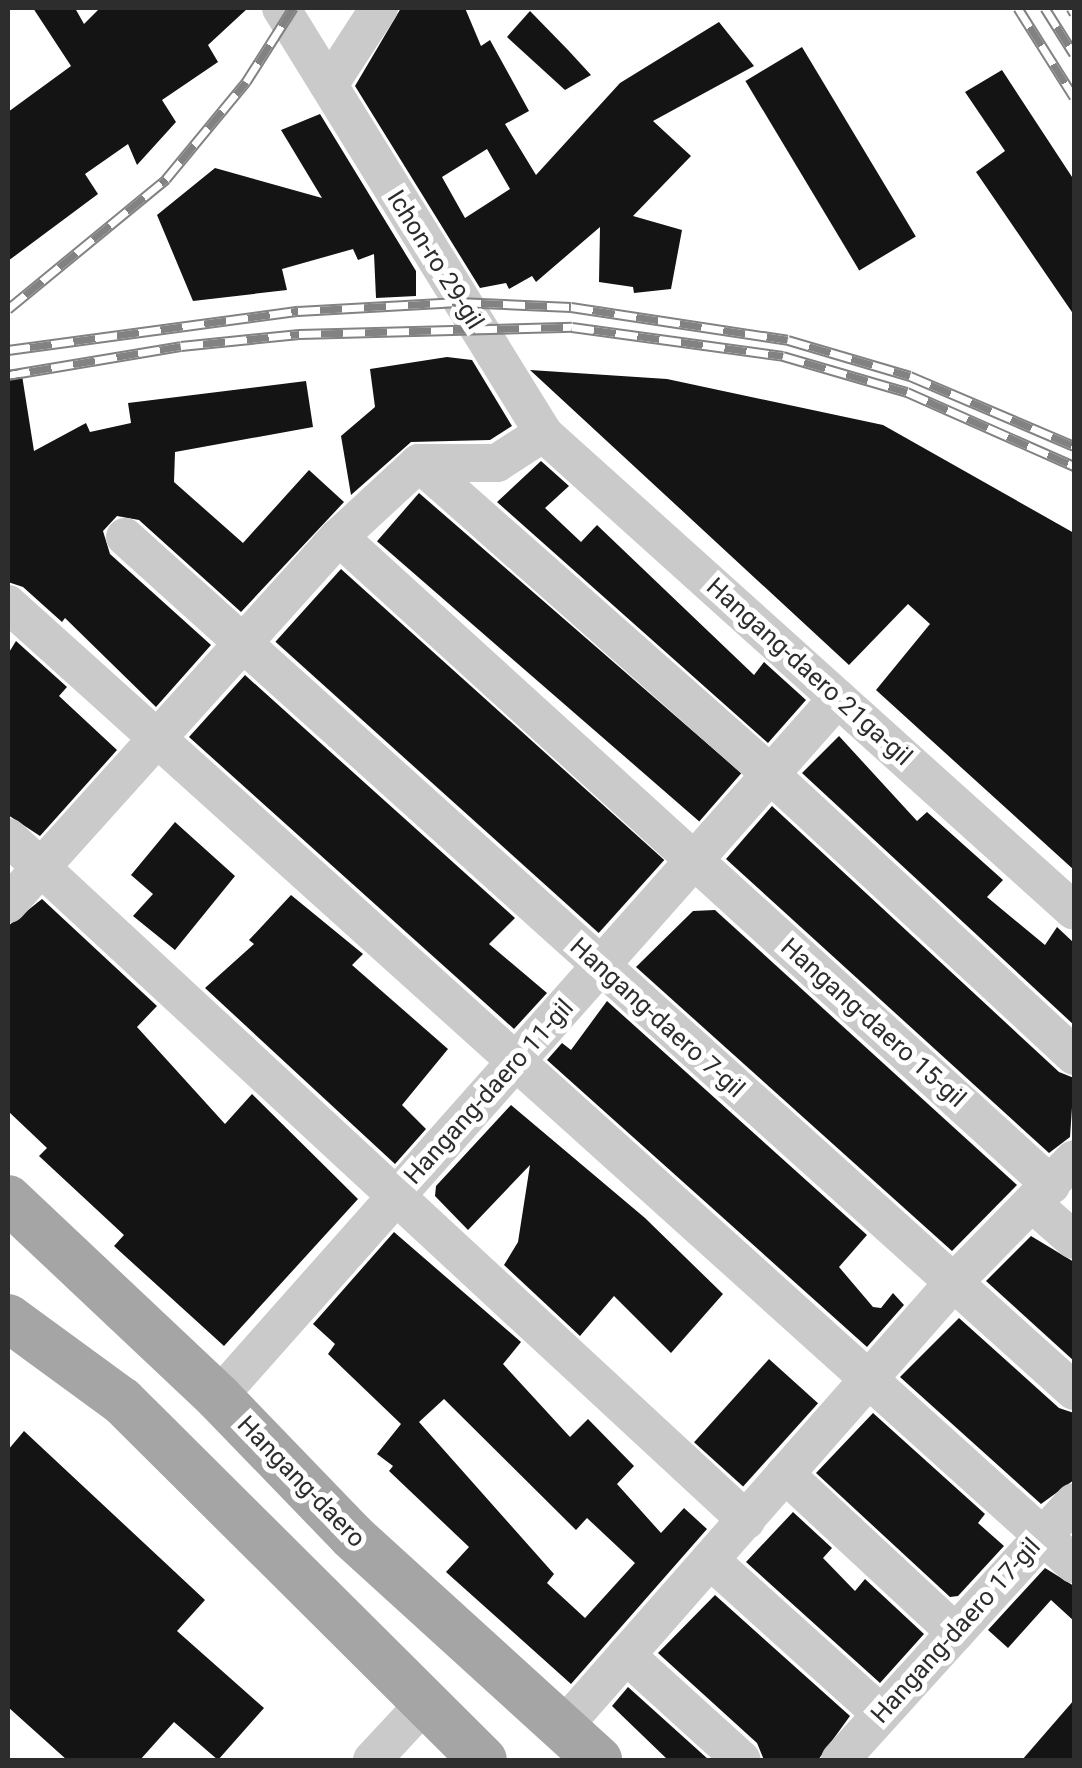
<!DOCTYPE html>
<html>
<head>
<meta charset="utf-8">
<style>
	body { margin:0 }
	#map { position:relative; width:1082px; height:1768px; overflow:hidden; background:#fff; font-family:Roboto,sans-serif }
	div>[style] { position:absolute }
	.building>* { inset:0; background:#141414; transform-origin:0 0 }
	.minor>* { height:38px; margin:-19px; padding:0 19px; transform-origin:19px; border-radius:19px; background:#cacaca }
	.major>* { height:48px; margin:-24px; padding:0 24px; transform-origin:24px; border-radius:24px; background:#a5a5a5 }
	.rail>* { height:11px; margin-top:-5.5px; transform-origin:0; background:repeating-linear-gradient(90deg,#fff 0 22px,#828282 0 44px); box-sizing:border-box; border-block:2px solid #828282 }
	span { translate:-50% -50%; white-space:nowrap; text-align:center; line-height:1.15; -webkit-text-stroke:10px #fff; paint-order:stroke }
	.street-label { font-size:25px; color:#2d2d2d }
	.frame { position:absolute; inset:0; border:10px solid #2d2d2d; pointer-events:none }
</style>
</head>
<body>
<div id="map">
	<div class="building">
		<div style="clip-path:polygon(33px 8px,75px 8px,84px 24px,100px 8px,248px 8px,208px 45px,218px 62px,162px 100px,176px 122px,137px 165px,128px 144px,85px 174px,98px 194px,8px 261px,8px 112px,71px 66px)"></div>
		<div style="clip-path:polygon(evenodd,401px 8px,465px 8px,481px 46px,490px 40px,529px 111px,505px 124px,536px 175px,620px 83px,719px 22px,754px 66px,653px 121px,691px 156px,633px 216px,682px 230px,671px 289px,634px 293px,633px 287px,599px 282px,600px 227px,536px 282px,532px 276px,509px 289px,506px 283px,480px 288px,355px 86px,401px 8px,487px 149px,510px 189px,465px 218px,442px 177px,487px 149px)"></div>
		<div style="clip-path:polygon(530px 11px,568px 50px,591px 75px,565px 90px,507px 37px)"></div>
		<div style="left:802px;top:47px;width:221px;height:66px;rotate:59deg"></div>
		<div style="clip-path:polygon(1002px 70px,1074px 180px,1074px 315px,976px 172px,1005px 151px,965px 92px)"></div>
		<div style="clip-path:polygon(320px 114px,416px 271px,416px 296px,376px 298px,374px 254px,358px 260px,353px 249px,282px 269px,287px 290px,193px 301px,157px 215px,215px 168px,322px 198px,281px 130px)"></div>
		<div style="clip-path:polygon(447px 357px,472px 360px,512px 426px,490px 440px,411px 442px,351px 495px,341px 436px,375px 407px,370px 369px)"></div>
		<div style="clip-path:polygon(21px 369px,34px 451px,86px 423px,90px 432px,131px 423px,128px 403px,306px 381px,313px 427px,175px 452px,174px 482px,243px 543px,309px 470px,344px 502px,241px 612px,139px 520px,117px 516px,103px 531px,110px 554px,211px 645px,156px 707px,65px 618px,62px 622px,23px 587px,8px 582px,8px 370px)"></div>
		<div style="clip-path:polygon(530px 370px,667px 379px,883px 425px,1074px 533px,1074px 870px,876px 690px,930px 624px,908px 604px,849px 665px)"></div>
		<div style="clip-path:polygon(541px 461px,569px 486px,545px 508px,581px 542px,597px 525px,754px 675px,764px 662px,806px 700px,768px 743px,497px 502px)"></div>
		<div style="left:419px;top:493px;width:427px;height:64px;rotate:41deg"></div>
		<div style="left:341px;top:569px;width:435px;height:98px;rotate:42deg"></div>
		<div style="clip-path:polygon(16px 641px,67px 687px,59px 696px,117px 750px,40px 836px,8px 815px,8px 654px)"></div>
		<div style="clip-path:polygon(245px 675px,515px 918px,489px 944px,547px 993px,514px 1029px,189px 737px)"></div>
		<div style="clip-path:polygon(839px 736px,917px 821px,927px 812px,1003px 880px,987px 897px,1045px 945px,1057px 927px,1074px 943px,1074px 1025px,802px 773px)"></div>
		<div style="clip-path:polygon(772px 806px,1059px 1072px,1074px 1078px,1070px 1137px,1049px 1153px,726px 859px)"></div>
		<div style="clip-path:polygon(175px 822px,235px 876px,175px 950px,133px 916px,153px 894px,131px 875px)"></div>
		<div style="clip-path:polygon(291px 895px,363px 954px,352px 965px,448px 1049px,402px 1105px,426px 1129px,395px 1164px,205px 988px,254px 944px,249px 940px)"></div>
		<div style="clip-path:polygon(42px 899px,157px 1006px,137px 1027px,225px 1124px,252px 1094px,358px 1199px,224px 1346px,114px 1246px,124px 1235px,39px 1156px,47px 1148px,8px 1111px,8px 926px)"></div>
		<div style="clip-path:polygon(715px 910px,1017px 1185px,952px 1251px,636px 967px,693px 911px)"></div>
		<div style="clip-path:polygon(607px 1001px,867px 1235px,839px 1267px,873px 1307px,881px 1308px,893px 1293px,904px 1305px,867px 1347px,547px 1060px,562px 1043px,571px 1050px)"></div>
		<div style="clip-path:polygon(511px 1105px,645px 1218px,723px 1294px,671px 1353px,614px 1296px,580px 1336px,504px 1265px,518px 1242px,530px 1165px,468px 1230px,435px 1196px,436px 1186px)"></div>
		<div style="clip-path:polygon(evenodd,394px 1232px,521px 1342px,503px 1364px,570px 1437px,588px 1419px,634px 1466px,617px 1484px,661px 1533px,684px 1508px,707px 1529px,571px 1684px,446px 1572px,469px 1547px,389px 1471px,393px 1466px,377px 1454px,401px 1424px,328px 1354px,335px 1344px,313px 1324px,394px 1232px,444px 1399px,576px 1530px,587px 1518px,635px 1563px,585px 1618px,547px 1583px,554px 1574px,419px 1422px,444px 1399px)"></div>
		<div style="clip-path:polygon(1031px 1236px,1074px 1262px,1074px 1361px,986px 1281px)"></div>
		<div style="clip-path:polygon(959px 1318px,1059px 1408px,1074px 1413px,1074px 1480px,1041px 1504px,900px 1377px)"></div>
		<div style="left:769px;top:1359px;width:66px;height:112px;rotate:42deg"></div>
		<div style="clip-path:polygon(873px 1413px,985px 1514px,978px 1523px,1004px 1546px,958px 1596px,950px 1597px,816px 1473px)"></div>
		<div style="clip-path:polygon(24px 1431px,205px 1600px,177px 1631px,264px 1708px,218px 1760px,174px 1722px,140px 1760px,67px 1760px,8px 1707px,8px 1450px)"></div>
		<div style="clip-path:polygon(793px 1512px,832px 1548px,823px 1558px,855px 1591px,865px 1579px,924px 1634px,880px 1683px,746px 1562px)"></div>
		<div style="clip-path:polygon(1045px 1568px,1074px 1586px,1074px 1621px,1051px 1600px,1008px 1648px,988px 1630px)"></div>
		<div style="clip-path:polygon(715px 1595px,850px 1716px,818px 1760px,764px 1760px,757px 1743px,658px 1653px)"></div>
		<div style="clip-path:polygon(628px 1687px,709px 1760px,668px 1760px,612px 1706px)"></div>
		<div style="clip-path:polygon(1074px 1700px,1074px 1760px,1022px 1760px)"></div>
	</div>
	<div class="minor">
		<div style="left:281px;top:8px;width:499px;rotate:58.3deg"></div>
		<div style="left:543px;top:433px;width:714px;rotate:41.99deg"></div>
		<div style="left:329px;top:85px;width:92px;rotate:-57deg"></div>
		<div style="left:419px;top:463px;width:469px;rotate:41.5deg"></div>
		<div style="left:770px;top:774px;width:415px;rotate:42.8deg"></div>
		<div style="left:125px;top:537px;width:1277px;rotate:41.98deg"></div>
		<div style="left:339px;top:537px;width:963px;rotate:42.31deg"></div>
		<div style="left:8px;top:604px;width:1435px;rotate:42.01deg"></div>
		<div style="left:8px;top:837px;width:1006px;rotate:42.78deg"></div>
		<div style="left:8px;top:904px;width:494px;rotate:-48deg"></div>
		<div style="left:339px;top:537px;width:109px;rotate:-42.8deg"></div>
		<div style="left:419px;top:463px;width:78px"></div>
		<div style="left:497px;top:463px;width:55px;rotate:-33.1deg"></div>
		<div style="left:1034px;top:1205px;width:53px;rotate:41.2deg"></div>
		<div style="left:218px;top:1397px;width:934px;rotate:-48.43deg"></div>
		<div style="left:785px;top:1474px;width:233px;rotate:42.9deg"></div>
		<div style="left:710px;top:1560px;width:230px;rotate:42deg"></div>
		<div style="left:626px;top:1655px;width:156px;rotate:42.2deg"></div>
		<div style="left:563px;top:1727px;width:591px;rotate:-48.7deg"></div>
		<div style="left:953px;top:1283px;width:173px;rotate:-45.7deg"></div>
		<div style="left:372px;top:1760px;width:78px;rotate:-47.1deg"></div>
		<div style="left:840px;top:1760px;width:348px;rotate:-47.8deg"></div>
	</div>
	<div class="major">
		<div style="left:8px;top:1199px;width:289px;rotate:43.3deg"></div>
		<div style="left:218px;top:1397px;width:193px;rotate:46deg"></div>
		<div style="left:352px;top:1536px;width:333px;rotate:42.3deg"></div>
		<div style="left:8px;top:1318px;width:141px;rotate:36.1deg"></div>
		<div style="left:122px;top:1401px;width:509px;rotate:44.84deg"></div>
	</div>
	<div class="rail">
		<div style="left:1018px;top:8px;width:105px;rotate:57.8deg"></div>
		<div style="left:1045px;top:8px;width:54px;rotate:57.8deg"></div>
		<div style="left:1071px;top:8px;width:6px;rotate:59deg"></div>
		<div style="left:8px;top:309px;width:205px;rotate:-39.4deg"></div>
		<div style="left:166px;top:179px;width:126px;rotate:-50.5deg"></div>
		<div style="left:246px;top:82px;width:88px;rotate:-57.6deg"></div>
		<div style="left:8px;top:350px;width:293px;rotate:-7.7deg"></div>
		<div style="left:298px;top:311px;width:161px;rotate:-3.2deg"></div>
		<div style="left:459px;top:302px;width:112px;rotate:2.6deg"></div>
		<div style="left:571px;top:307px;width:219px;rotate:8.6deg"></div>
		<div style="left:788px;top:340px;width:127px;rotate:16.4deg"></div>
		<div style="left:910px;top:376px;width:178px;rotate:23.1deg"></div>
		<div style="left:8px;top:375px;width:175px;rotate:-9.5deg"></div>
		<div style="left:181px;top:346px;width:119px;rotate:-5.8deg"></div>
		<div style="left:299px;top:334px;width:273px;rotate:-1.5deg"></div>
		<div style="left:572px;top:327px;width:213px;rotate:7.8deg"></div>
		<div style="left:783px;top:356px;width:129px;rotate:16.2deg"></div>
		<div style="left:907px;top:392px;width:183px;rotate:23.9deg"></div>
	</div>
	<div class="street-label">
		<span style="left:435px;top:260px;rotate:58deg">Ichon-ro 29-gil</span>
		<span style="left:809px;top:672px;rotate:42deg">Hangang-daero 21ga-gil</span>
		<span style="left:657px;top:1018px;rotate:42deg">Hangang-daero 7-gil</span>
		<span style="left:873px;top:1023px;rotate:42deg">Hangang-daero 15-gil</span>
		<span style="left:489px;top:1092px;rotate:-48deg">Hangang-daero 11-gil</span>
		<span style="left:301px;top:1482px;rotate:46deg">Hangang-daero</span>
		<span style="left:956px;top:1631px;rotate:-48deg">Hangang-daero 17-gil</span>
	</div>
	<div class="frame"></div>
</div>
</body>
</html>
